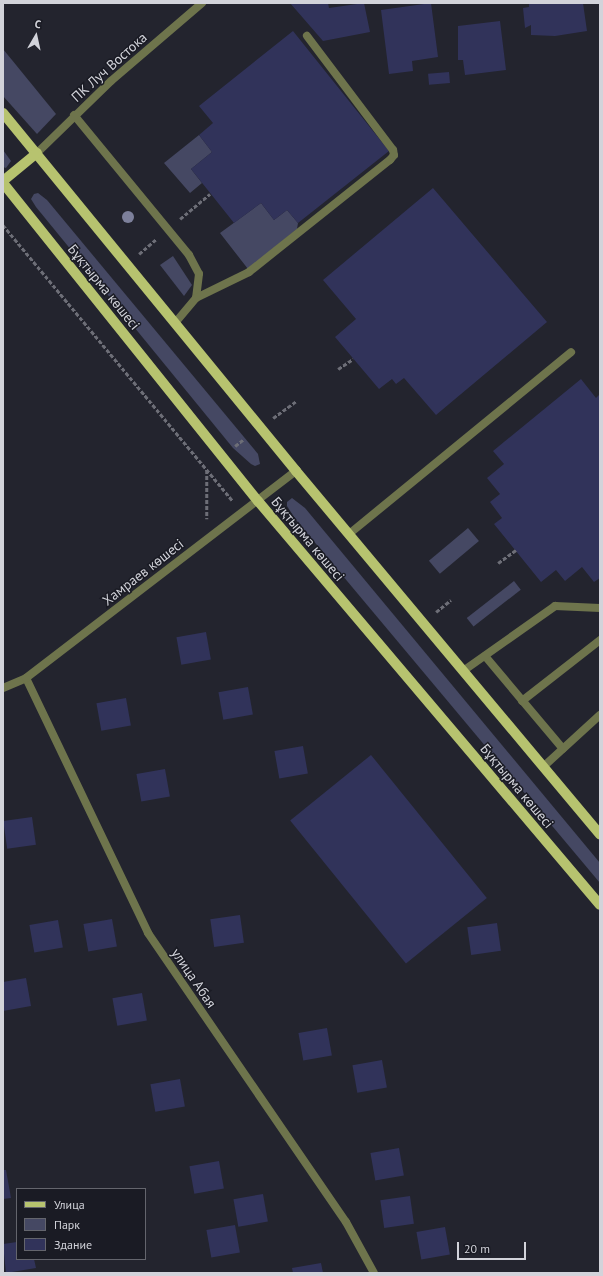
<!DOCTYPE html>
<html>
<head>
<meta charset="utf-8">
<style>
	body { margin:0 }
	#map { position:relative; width:603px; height:1276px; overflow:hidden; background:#23242e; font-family:"PT Sans",sans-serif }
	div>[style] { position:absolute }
	.green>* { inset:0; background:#454863; transform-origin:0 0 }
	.building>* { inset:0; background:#31335a; transform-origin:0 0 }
	.path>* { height:2.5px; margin-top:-1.25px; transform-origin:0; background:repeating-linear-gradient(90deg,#6d6e77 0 4px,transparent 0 6px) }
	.service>* { height:8px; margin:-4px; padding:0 4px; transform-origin:4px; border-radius:4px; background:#6e744c }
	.minor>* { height:8px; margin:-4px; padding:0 4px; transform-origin:4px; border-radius:4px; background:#6e744c }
	.primary>* { height:10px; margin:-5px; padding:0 5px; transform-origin:5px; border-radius:5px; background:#b7c36f }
	.trees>* { width:12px; height:12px; margin:-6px; border-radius:50%; background:#7d809b }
	span { translate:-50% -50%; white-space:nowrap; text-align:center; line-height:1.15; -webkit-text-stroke:3px #1a1b24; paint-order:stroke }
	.street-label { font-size:14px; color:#d2d3da }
	.frame { position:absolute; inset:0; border:4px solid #d2d3da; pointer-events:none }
	.legend { position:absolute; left:16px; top:1188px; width:130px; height:72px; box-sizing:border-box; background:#1a1b24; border:1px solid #64656d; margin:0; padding:5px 7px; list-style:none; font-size:12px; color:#d2d3da }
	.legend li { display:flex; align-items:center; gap:8px; height:20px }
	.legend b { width:20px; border:1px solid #64656d }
	.north { position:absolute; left:16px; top:16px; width:40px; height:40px; -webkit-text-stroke:3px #1a1b24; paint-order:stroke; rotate:9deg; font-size:11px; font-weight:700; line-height:16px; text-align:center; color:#d2d3da }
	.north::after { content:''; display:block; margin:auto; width:14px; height:18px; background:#d2d3da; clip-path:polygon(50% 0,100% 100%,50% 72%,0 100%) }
	.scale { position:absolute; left:457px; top:1242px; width:69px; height:18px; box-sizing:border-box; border:2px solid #d2d3da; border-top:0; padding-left:5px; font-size:12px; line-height:14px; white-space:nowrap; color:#d2d3da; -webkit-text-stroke:3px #1a1b24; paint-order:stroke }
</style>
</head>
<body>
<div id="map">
	<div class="green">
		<div style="clip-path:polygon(3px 49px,56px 114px,37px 134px,3px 96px)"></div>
		<div style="clip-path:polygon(199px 135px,212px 152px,191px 169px,202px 183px,190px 193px,164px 163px)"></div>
		<div style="clip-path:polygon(3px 150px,11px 161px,6px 168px,3px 167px)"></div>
		<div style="clip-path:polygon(38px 193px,47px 200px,258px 454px,260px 464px,255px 466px,251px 464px,233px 448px,36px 207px,31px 199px,34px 194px)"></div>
		<div style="clip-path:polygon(261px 203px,274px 220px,287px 210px,298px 223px,297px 229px,248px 269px,220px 233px)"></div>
		<div style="clip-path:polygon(173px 256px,192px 285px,184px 296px,160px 265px)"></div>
		<div style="clip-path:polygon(292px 498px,305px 508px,600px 863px,600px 883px,296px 520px,287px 506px,287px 502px)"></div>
		<div style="left:468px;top:528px;width:17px;height:51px;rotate:50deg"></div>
		<div style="left:514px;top:581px;width:11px;height:60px;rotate:52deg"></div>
	</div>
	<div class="building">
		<div style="clip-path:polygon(290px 3px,328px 3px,329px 8px,364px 3px,370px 32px,323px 41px)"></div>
		<div style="clip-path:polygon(431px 3px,438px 57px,412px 61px,413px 71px,389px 74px,381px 10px)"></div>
		<div style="clip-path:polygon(529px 3px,583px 3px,587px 31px,555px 36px,531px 35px,531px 25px,525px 28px,523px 8px,529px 7px)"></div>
		<div style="clip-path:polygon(500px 21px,506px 70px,465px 75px,463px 60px,458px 60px,458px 26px)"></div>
		<div style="clip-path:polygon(293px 31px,389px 151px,298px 223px,287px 210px,274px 220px,261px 203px,234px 223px,191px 169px,212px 152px,199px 135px,213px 123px,199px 106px)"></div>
		<div style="left:449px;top:72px;width:11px;height:21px;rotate:85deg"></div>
		<div style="clip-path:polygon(433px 188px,547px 322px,436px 415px,404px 378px,396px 384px,392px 379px,379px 389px,335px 337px,356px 319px,323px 280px)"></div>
		<div style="clip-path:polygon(581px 379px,596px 398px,600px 394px,600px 578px,594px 582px,582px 567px,565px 581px,556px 570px,541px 582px,494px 524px,502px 518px,490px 502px,500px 494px,487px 478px,504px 464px,493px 451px)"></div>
		<div style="left:206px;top:632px;width:28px;height:30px;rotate:80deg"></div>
		<div style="left:248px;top:687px;width:28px;height:30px;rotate:80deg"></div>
		<div style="left:126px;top:698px;width:28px;height:30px;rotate:80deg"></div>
		<div style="left:303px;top:746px;width:28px;height:29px;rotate:80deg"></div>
		<div style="left:371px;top:755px;width:184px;height:104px;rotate:51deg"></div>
		<div style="left:165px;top:769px;width:28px;height:29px;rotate:80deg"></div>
		<div style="left:32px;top:817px;width:28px;height:29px;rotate:82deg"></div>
		<div style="left:240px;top:915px;width:28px;height:30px;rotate:82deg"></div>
		<div style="left:112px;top:919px;width:28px;height:29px;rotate:80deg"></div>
		<div style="left:58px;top:920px;width:28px;height:29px;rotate:80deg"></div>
		<div style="left:497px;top:923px;width:28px;height:30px;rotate:82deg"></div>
		<div style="clip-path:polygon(26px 978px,31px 1006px,3px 1011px,3px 982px)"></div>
		<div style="left:142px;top:993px;width:28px;height:30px;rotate:80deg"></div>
		<div style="left:327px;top:1028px;width:28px;height:29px;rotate:80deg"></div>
		<div style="left:382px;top:1060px;width:28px;height:30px;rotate:80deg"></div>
		<div style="left:180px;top:1079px;width:28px;height:30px;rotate:80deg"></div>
		<div style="left:399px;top:1148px;width:28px;height:29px;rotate:80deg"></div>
		<div style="left:219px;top:1161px;width:28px;height:30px;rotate:80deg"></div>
		<div style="clip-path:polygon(3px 1170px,6px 1170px,11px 1198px,3px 1199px)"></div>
		<div style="left:263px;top:1194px;width:28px;height:30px;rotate:80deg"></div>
		<div style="left:410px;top:1196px;width:28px;height:30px;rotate:82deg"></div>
		<div style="left:235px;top:1225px;width:28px;height:29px;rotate:80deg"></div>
		<div style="left:445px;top:1227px;width:28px;height:29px;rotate:80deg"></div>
		<div style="clip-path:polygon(17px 1242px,17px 1259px,34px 1259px,36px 1268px,6px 1273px,3px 1244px)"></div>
		<div style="clip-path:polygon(321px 1263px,323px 1273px,293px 1273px,292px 1268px)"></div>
	</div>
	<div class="path">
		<div style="left:180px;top:219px;width:39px;rotate:-40deg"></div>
		<div style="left:3px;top:225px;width:359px;rotate:50.2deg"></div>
		<div style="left:139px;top:254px;width:23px;rotate:-41deg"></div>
		<div style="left:338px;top:369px;width:18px;rotate:-34deg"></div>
		<div style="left:273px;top:418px;width:29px;rotate:-36deg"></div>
		<div style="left:235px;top:446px;width:11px;rotate:-38deg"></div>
		<div style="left:207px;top:470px;width:49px;rotate:90deg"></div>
		<div style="left:498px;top:563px;width:22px;rotate:-36deg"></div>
		<div style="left:436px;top:612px;width:19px;rotate:-39deg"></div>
	</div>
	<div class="service">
		<div style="left:74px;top:115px;width:181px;rotate:50.6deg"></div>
		<div style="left:189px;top:255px;width:21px;rotate:62deg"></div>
		<div style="left:199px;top:274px;width:24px;rotate:97deg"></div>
		<div style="left:196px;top:298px;width:33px;rotate:130deg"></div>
		<div style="left:196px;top:298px;width:59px;rotate:-26.1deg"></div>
		<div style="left:249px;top:272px;width:180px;rotate:-38.5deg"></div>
		<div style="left:390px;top:160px;width:6px;rotate:-51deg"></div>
		<div style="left:394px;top:155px;width:5px;rotate:-101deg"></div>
		<div style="left:393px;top:150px;width:143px;rotate:-127deg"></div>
		<div style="left:349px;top:534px;width:287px;rotate:-39.3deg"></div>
		<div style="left:485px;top:656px;width:121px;rotate:50deg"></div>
		<div style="left:463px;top:671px;width:113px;rotate:-35.2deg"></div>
		<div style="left:555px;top:606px;width:45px;rotate:2.5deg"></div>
		<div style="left:522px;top:701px;width:99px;rotate:-38deg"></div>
		<div style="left:543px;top:767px;width:77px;rotate:-42.4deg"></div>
	</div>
	<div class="minor">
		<div style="left:37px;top:153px;width:103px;rotate:-44.2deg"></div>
		<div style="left:111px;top:81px;width:120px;rotate:-40.6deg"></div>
		<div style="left:26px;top:678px;width:283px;rotate:64.4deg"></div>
		<div style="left:148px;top:933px;width:350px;rotate:55.6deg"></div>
		<div style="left:346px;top:1222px;width:58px;rotate:61.2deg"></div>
		<div style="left:3px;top:688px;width:25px;rotate:-23deg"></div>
		<div style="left:26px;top:678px;width:340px;rotate:-37.5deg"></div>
	</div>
	<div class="primary">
		<div style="left:3px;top:113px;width:463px;rotate:50.7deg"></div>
		<div style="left:296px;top:471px;width:474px;rotate:50.1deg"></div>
		<div style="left:3px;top:181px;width:44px;rotate:-39.5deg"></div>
		<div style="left:3px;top:183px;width:408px;rotate:51.3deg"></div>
		<div style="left:258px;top:501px;width:529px;rotate:49.75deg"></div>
	</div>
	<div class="trees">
		<div style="left:128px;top:217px"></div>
	</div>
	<div class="street-label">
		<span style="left:109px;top:67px;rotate:-42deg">ПК Луч Востока</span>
		<span style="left:104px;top:287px;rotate:51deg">Бұқтырма көшесі</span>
		<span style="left:308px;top:539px;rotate:50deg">Бұқтырма көшесі</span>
		<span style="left:143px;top:572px;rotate:-38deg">Хамраев көшесі</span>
		<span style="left:517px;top:786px;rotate:50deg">Бұқтырма көшесі</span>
		<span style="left:194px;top:978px;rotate:56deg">улица Абая</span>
	</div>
	<div class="frame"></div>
	<ul class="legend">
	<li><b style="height:5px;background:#b7c36f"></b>Улица</li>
	<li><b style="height:11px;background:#454863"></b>Парк</li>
	<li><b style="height:11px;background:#31335a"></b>Здание</li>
	</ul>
	<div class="north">С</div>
	<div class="scale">20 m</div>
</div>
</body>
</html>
